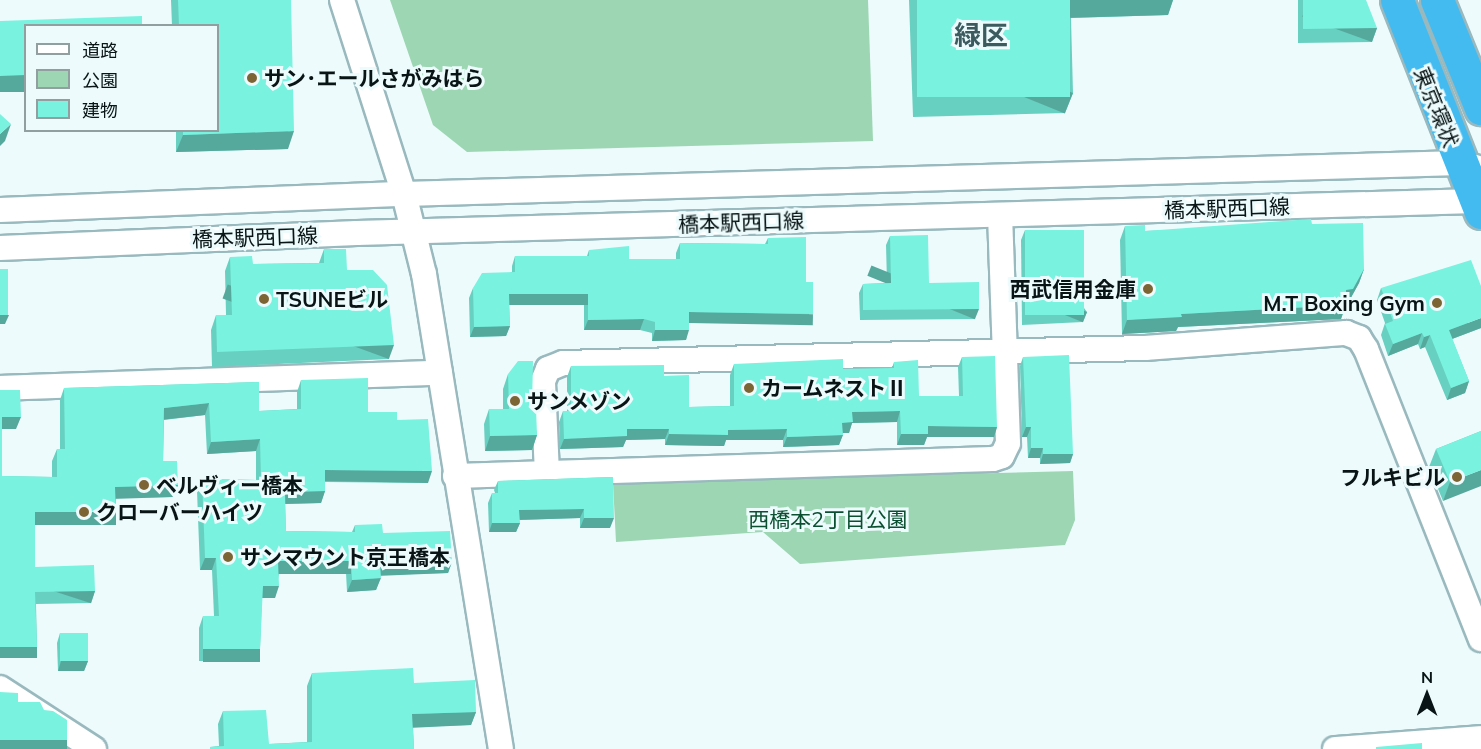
<!DOCTYPE html>
<html>
<head>
<meta charset="utf-8">
<style>
	body { margin:0 }
	#map { position:relative; width:1481px; height:749px; overflow:hidden; background:#edfbfd; font-family:Mulish,"Noto Sans JP",sans-serif }
	div>[style] { position:absolute }
	.green>* { inset:0; background:#9cd6b2 }
	.roads { filter:drop-shadow(2px 0 #99b9be) drop-shadow(-2px 0 #99b9be) drop-shadow(0 2px #99b9be) drop-shadow(0 -2px #99b9be) }
	.minor>* { height:24px; margin:-12px; padding:0 12px; transform-origin:12px; border-radius:12px; background:#fff }
	.highway>* { height:33px; margin:-16.5px; padding:0 16.5px; transform-origin:16.5px; border-radius:16.5px; background:#43bbf1 }
	.wall>* { inset:0; background:#68d0c0 }
	.shaded-wall>* { inset:0; background:#55a99c; transform-origin:0 0 }
	.building>* { inset:0; background:#79f2df; transform-origin:0 0 }
	.dots>* { width:16px; height:16px; translate:-50% -50%; box-sizing:border-box; border:3px solid #edfbfd; border-radius:50% }
	span { translate:-50% -50%; white-space:nowrap; text-align:center; line-height:1.15; -webkit-text-stroke:6px #edfbfd; paint-order:stroke }
	.poi-label { font-size:21px; color:#081415; font-weight:700 }
	.left { translate:0 -50%; text-align:left }
	.right { translate:-100% -50%; text-align:right }
	.street-label { font-size:21px; color:#081415 }
	.park-label { font-size:21px; color:#0a5030 }
	.district-label { font-size:27px; color:#3c5b5f; font-weight:700 }
	.legend { position:absolute; left:24px; top:24px; width:195px; height:108px; box-sizing:border-box; background:#edfbfd; border:2px solid #919fa0; margin:0; padding:8px 10px; list-style:none; font-size:18px; color:#081415 }
	.legend li { display:flex; align-items:center; gap:12px; height:30px }
	.legend b { width:30px; border:2px solid #919fa0 }
	.north { position:absolute; left:1397px; top:665px; width:60px; height:60px; -webkit-text-stroke:4px #edfbfd; paint-order:stroke; rotate:0deg; font-size:16px; font-weight:700; line-height:24px; text-align:center; color:#081415 }
	.north::after { content:''; display:block; margin:auto; width:21px; height:27px; background:#081415; clip-path:polygon(50% 0,100% 100%,50% 72%,0 100%) }
</style>
</head>
<body>
<div id="map">
	<div class="green">
		<div style="clip-path:polygon(390px 0,868px 0,873px 141px,467px 152px,433px 125px)"></div>
		<div style="clip-path:polygon(1073px 471px,1075px 520px,1065px 545px,800px 564px,763px 532px,616px 542px,613px 483px)"></div>
	</div>
	<div class="roads">
		<div class="minor">
			<div style="left:342px;top:0;width:204px;rotate:72.3deg"></div>
			<div style="left:404px;top:194px;width:82px;rotate:76deg"></div>
			<div style="left:424px;top:274px;width:481px;rotate:80.8deg"></div>
			<div style="left:0;top:210px;width:404px;rotate:-2.3deg"></div>
			<div style="left:404px;top:194px;width:1056px;rotate:-1.68deg"></div>
			<div style="left:1460px;top:163px;width:16px;rotate:15deg"></div>
			<div style="left:0;top:248px;width:357px;rotate:-2.4deg"></div>
			<div style="left:357px;top:233px;width:1119px;rotate:-1.64deg"></div>
			<div style="left:1476px;top:201px;width:6px;rotate:-31deg"></div>
			<div style="left:0;top:388px;width:440px;rotate:-2deg"></div>
			<div style="left:547px;top:474px;width:93px;rotate:-92.5deg"></div>
			<div style="left:543px;top:381px;width:13px;rotate:-67deg"></div>
			<div style="left:548px;top:369px;width:16px;rotate:-22deg"></div>
			<div style="left:563px;top:363px;width:582px;rotate:-1.48deg"></div>
			<div style="left:1145px;top:348px;width:202px;rotate:-4.3deg"></div>
			<div style="left:1346px;top:333px;width:14px;rotate:21deg"></div>
			<div style="left:1359px;top:338px;width:13px;rotate:58deg"></div>
			<div style="left:1366px;top:349px;width:312px;rotate:68.4deg"></div>
			<div style="left:455px;top:476px;width:538px;rotate:-1.81deg"></div>
			<div style="left:993px;top:459px;width:9px;rotate:-18deg"></div>
			<div style="left:1002px;top:456px;width:14px;rotate:-65deg"></div>
			<div style="left:1008px;top:443px;width:228px;rotate:-92deg"></div>
			<div style="left:0;top:688px;width:112px;rotate:33deg"></div>
			<div style="left:1335px;top:749px;width:146px;rotate:-4.3deg"></div>
		</div>
		<div class="highway">
			<div style="left:1397px;top:0;width:228px;rotate:68.4deg"></div>
			<div style="left:1437px;top:0;width:117px;rotate:67.8deg"></div>
		</div>
	</div>
	<div class="wall">
		<div style="clip-path:polygon(171px 0,291px 0,288px 149px,176px 152px,176px 130px,218px 130px,218px 26px,172px 26px)"></div>
		<div style="clip-path:polygon(909px 0,1173px 0,1168px 15px,1071px 18px,1073px 93px,1065px 113px,913px 117px)"></div>
		<div style="clip-path:polygon(1298px 0,1303px 0,1377px 28px,1372px 42px,1298px 43px)"></div>
		<div style="clip-path:polygon(1312px 224px,1364px 269px,1359px 283px,1348px 303px,1346px 303px,1341px 319px,1178px 327px,1176px 331px,1122px 334px,1120px 240px,1125px 226px,1145px 231px)"></div>
		<div style="clip-path:polygon(1025px 230px,1087px 312px,1083px 322px,1022px 325px,1021px 240px)"></div>
		<div style="clip-path:polygon(890px 236px,929px 283px,975px 319px,860px 320px,859px 293px,863px 284px,887px 283px,886px 245px)"></div>
		<div style="clip-path:polygon(768px 238px,806px 282px,810px 324px,689px 322px,686px 340px,652px 341px,652px 333px,640px 330px,584px 330px,584px 304px,509px 304px,510px 326px,506px 336px,470px 337px,469px 298px,473px 288px,512px 272px,512px 266px,515px 256px,587px 256px,589px 250px,629px 259px,676px 259px,676px 253px,680px 243px,765px 244px)"></div>
		<div style="clip-path:polygon(324px 249px,347px 270px,389px 359px,212px 367px,211px 330px,216px 315px,226px 315px,225px 271px,230px 257px,253px 264px,319px 263px)"></div>
		<div style="clip-path:polygon(1381px 288px,1481px 328px,1452px 339px,1469px 381px,1465px 393px,1447px 400px,1425px 347px,1420px 349px,1418px 344px,1388px 356px,1381px 335px,1385px 323px,1377px 300px)"></div>
		<div style="clip-path:polygon(962px 357px,997px 427px,994px 437px,927px 437px,924px 445px,897px 445px,897px 422px,852px 423px,849px 433px,843px 433px,839px 445px,783px 447px,783px 440px,726px 440px,724px 446px,665px 445px,665px 439px,626px 440px,623px 447px,560px 449px,559px 422px,563px 411px,567px 411px,567px 377px,571px 366px,664px 376px,689px 407px,730px 406px,730px 375px,734px 364px,843px 369px,892px 368px,894px 362px,919px 396px,959px 396px,958px 367px)"></div>
		<div style="clip-path:polygon(1023px 357px,1073px 454px,1070px 463px,1040px 464px,1040px 458px,1028px 458px,1027px 437px,1022px 437px,1020px 366px)"></div>
		<div style="clip-path:polygon(508px 374px,532px 408px,537px 435px,532px 450px,485px 451px,484px 424px,489px 409px,503px 409px,503px 389px)"></div>
		<div style="clip-path:polygon(301px 380px,368px 412px,397px 420px,428px 483px,325px 482px,325px 491px,321px 503px,285px 504px,286px 531px,352px 532px,355px 525px,383px 533px,452px 562px,448px 573px,381px 575px,376px 590px,347px 592px,346px 573px,279px 573px,275px 598px,262px 598px,260px 649px,256px 661px,199px 661px,199px 628px,203px 616px,214px 616px,212px 570px,200px 570px,197px 491px,202px 479px,256px 480px,256px 451px,207px 454px,205px 415px,164px 420px,163px 461px,178px 485px,173px 497px,116px 498px,116px 512px,112px 524px,35px 524px,35px 567px,95px 591px,91px 603px,36px 604px,37px 647px,33px 658px,0 658px,0 390px,16px 429px,2px 429px,2px 476px,52px 477px,52px 461px,57px 449px,60px 449px,60px 400px,64px 388px,259px 382px,259px 411px,297px 409px,297px 392px)"></div>
		<div style="clip-path:polygon(1481px 431px,1443px 501px,1429px 467px,1436px 449px)"></div>
		<div style="clip-path:polygon(613px 477px,610px 528px,580px 528px,580px 518px,519px 520px,520px 523px,516px 532px,489px 532px,488px 503px,492px 493px,495px 493px,494px 490px,498px 481px)"></div>
		<div style="clip-path:polygon(60px 633px,88px 661px,84px 671px,58px 671px,57px 643px)"></div>
		<div style="clip-path:polygon(312px 673px,414px 683px,476px 712px,471px 725px,413px 727px,414px 749px,210px 749px,210px 747px,219px 746px,218px 724px,223px 711px,269px 744px,307px 742px,307px 686px)"></div>
	</div>
	<div class="shaded-wall">
		<div style="clip-path:polygon(1070px 0,1173px 0,1168px 15px,1063px 18px)"></div>
		<div style="left:1377px;top:28px;width:15px;height:74px;rotate:110deg"></div>
		<div style="left:26px;top:75px;width:17px;height:26px;rotate:90deg"></div>
		<div style="left:1073px;top:93px;width:22px;height:153px;rotate:112deg"></div>
		<div style="clip-path:polygon(11px 124px,5px 141px,0 146px,0 134px)"></div>
		<div style="clip-path:polygon(294px 131px,288px 149px,176px 152px,183px 135px)"></div>
		<div style="clip-path:polygon(1364px 269px,1359px 283px,1348px 303px,1341px 304px,1346px 290px)"></div>
		<div style="left:509px;top:294px;width:79px;height:11px"></div>
		<div style="clip-path:polygon(1346px 305px,1341px 319px,1178px 327px,1176px 331px,1122px 334px,1127px 320px,1181px 314px)"></div>
		<div style="left:979px;top:309px;width:11px;height:116px;rotate:112deg"></div>
		<div style="left:689px;top:312px;width:124px;height:11px;rotate:1deg"></div>
		<div style="left:1087px;top:312px;width:11px;height:62px;rotate:112deg"></div>
		<div style="clip-path:polygon(0 315px,9px 315px,5px 324px,0 324px)"></div>
		<div style="clip-path:polygon(1481px 318px,1481px 328px,1444px 342px,1449px 330px)"></div>
		<div style="clip-path:polygon(644px 319px,640px 330px,584px 330px,588px 320px)"></div>
		<div style="clip-path:polygon(510px 326px,506px 336px,470px 337px,474px 327px)"></div>
		<div style="clip-path:polygon(655px 330px,689px 330px,686px 340px,652px 341px)"></div>
		<div style="clip-path:polygon(1422px 333px,1418px 344px,1388px 356px,1393px 344px)"></div>
		<div style="clip-path:polygon(1430px 335px,1425px 347px,1420px 349px,1424px 337px)"></div>
		<div style="left:394px;top:345px;width:15px;height:177px;rotate:110deg"></div>
		<div style="clip-path:polygon(1469px 381px,1465px 393px,1447px 400px,1451px 388px)"></div>
		<div style="clip-path:polygon(209px 403px,205px 415px,160px 420px,164px 408px)"></div>
		<div style="clip-path:polygon(900px 411px,897px 422px,852px 423px,849px 433px,838px 433px,842px 423px,852px 412px)"></div>
		<div style="clip-path:polygon(2px 417px,21px 417px,16px 429px,0 429px)"></div>
		<div style="clip-path:polygon(928px 426px,997px 427px,994px 437px,927px 437px,924px 445px,897px 445px,901px 434px)"></div>
		<div style="clip-path:polygon(1026px 427px,1031px 427px,1027px 437px,1022px 437px)"></div>
		<div style="clip-path:polygon(627px 429px,669px 429px,665px 439px,626px 440px,623px 447px,560px 449px,564px 439px)"></div>
		<div style="clip-path:polygon(787px 429px,783px 440px,726px 440px,724px 446px,665px 445px,669px 434px,728px 430px)"></div>
		<div style="clip-path:polygon(537px 435px,532px 450px,485px 451px,490px 436px)"></div>
		<div style="clip-path:polygon(843px 435px,839px 445px,783px 447px,787px 437px)"></div>
		<div style="clip-path:polygon(260px 439px,256px 451px,207px 454px,211px 442px)"></div>
		<div style="clip-path:polygon(1031px 448px,1043px 448px,1040px 458px,1028px 458px)"></div>
		<div style="clip-path:polygon(1043px 454px,1073px 454px,1070px 463px,1040px 464px)"></div>
		<div style="clip-path:polygon(325px 470px,432px 471px,428px 483px,321px 481px)"></div>
		<div style="clip-path:polygon(1481px 470px,1481px 486px,1443px 501px,1450px 482px)"></div>
		<div style="clip-path:polygon(178px 485px,173px 497px,111px 499px,115px 487px)"></div>
		<div style="clip-path:polygon(325px 491px,321px 503px,281px 504px,285px 492px)"></div>
		<div style="clip-path:polygon(584px 509px,580px 518px,516px 520px,519px 510px)"></div>
		<div style="left:35px;top:512px;width:81px;height:13px"></div>
		<div style="clip-path:polygon(584px 518px,614px 518px,610px 528px,580px 528px)"></div>
		<div style="clip-path:polygon(492px 523px,520px 523px,516px 532px,489px 532px)"></div>
		<div style="clip-path:polygon(205px 558px,216px 558px,212px 570px,200px 570px)"></div>
		<div style="left:278px;top:561px;width:73px;height:13px"></div>
		<div style="clip-path:polygon(452px 562px,448px 573px,376px 576px,380px 564px)"></div>
		<div style="clip-path:polygon(381px 578px,376px 590px,347px 592px,352px 580px)"></div>
		<div style="clip-path:polygon(263px 586px,279px 586px,275px 598px,258px 598px)"></div>
		<div style="left:95px;top:591px;width:13px;height:60px;rotate:108deg"></div>
		<div style="left:0;top:647px;width:37px;height:11px"></div>
		<div style="left:203px;top:649px;width:57px;height:13px"></div>
		<div style="clip-path:polygon(61px 661px,88px 661px,84px 671px,58px 671px)"></div>
		<div style="clip-path:polygon(476px 712px,471px 725px,408px 728px,412px 714px)"></div>
		<div style="left:0;top:740px;width:67px;height:9px"></div>
	</div>
	<div class="building">
		<div style="clip-path:polygon(178px 0,291px 0,294px 131px,183px 135px,183px 130px,218px 130px,218px 26px,179px 26px)"></div>
		<div style="left:917px;top:0;width:153px;height:97px"></div>
		<div style="clip-path:polygon(1303px 0,1366px 0,1377px 28px,1303px 29px)"></div>
		<div style="clip-path:polygon(142px 16px,142px 26px,26px 26px,26px 75px,0 76px,0 21px)"></div>
		<div style="clip-path:polygon(0 114px,11px 124px,0 134px)"></div>
		<div style="clip-path:polygon(1311px 219px,1312px 224px,1363px 223px,1364px 269px,1353px 289px,1346px 290px,1346px 305px,1181px 314px,1182px 317px,1127px 320px,1125px 226px,1145px 225px,1145px 231px)"></div>
		<div style="left:1025px;top:230px;width:59px;height:85px"></div>
		<div style="clip-path:polygon(928px 235px,929px 283px,979px 282px,979px 309px,863px 310px,863px 284px,891px 283px,890px 236px)"></div>
		<div style="clip-path:polygon(806px 237px,806px 282px,813px 282px,813px 314px,689px 312px,689px 330px,655px 330px,655px 322px,644px 319px,588px 320px,588px 294px,509px 294px,510px 326px,474px 327px,473px 288px,482px 273px,515px 272px,515px 256px,589px 256px,589px 250px,629px 246px,629px 259px,680px 259px,680px 243px,768px 244px,768px 238px)"></div>
		<div style="clip-path:polygon(324px 249px,346px 249px,347px 270px,373px 270px,387px 285px,394px 345px,217px 352px,216px 315px,232px 315px,230px 257px,252px 256px,253px 264px,324px 263px)"></div>
		<div style="clip-path:polygon(1471px 260px,1481px 286px,1481px 318px,1449px 330px,1469px 381px,1451px 388px,1430px 335px,1424px 337px,1422px 333px,1393px 344px,1385px 324px,1393px 321px,1381px 288px)"></div>
		<div style="left:0;top:269px;width:8px;height:46px"></div>
		<div style="clip-path:polygon(1069px 355px,1073px 454px,1043px 454px,1043px 448px,1031px 448px,1031px 427px,1026px 427px,1023px 357px)"></div>
		<div style="clip-path:polygon(995px 356px,997px 427px,928px 426px,928px 434px,901px 434px,900px 411px,852px 412px,853px 422px,842px 423px,843px 435px,787px 437px,787px 429px,728px 430px,728px 435px,669px 434px,669px 429px,627px 429px,627px 436px,564px 439px,563px 411px,571px 411px,571px 366px,664px 365px,664px 376px,689px 375px,689px 407px,734px 406px,734px 364px,843px 359px,843px 369px,894px 368px,894px 362px,918px 360px,919px 396px,963px 396px,962px 357px)"></div>
		<div style="clip-path:polygon(518px 361px,533px 361px,532px 408px,536px 408px,537px 435px,490px 436px,489px 409px,509px 409px,508px 374px)"></div>
		<div style="clip-path:polygon(368px 378px,368px 412px,397px 412px,397px 420px,428px 419px,432px 471px,325px 470px,325px 491px,285px 492px,286px 531px,355px 532px,355px 525px,382px 524px,383px 533px,450px 531px,452px 562px,380px 564px,381px 578px,352px 580px,351px 561px,278px 561px,279px 586px,263px 586px,260px 649px,203px 649px,203px 616px,219px 616px,216px 558px,205px 558px,202px 479px,261px 480px,260px 439px,211px 442px,209px 403px,164px 408px,163px 461px,177px 461px,178px 485px,115px 487px,116px 512px,35px 512px,35px 567px,94px 565px,95px 591px,35px 592px,37px 647px,0 647px,0 390px,20px 390px,21px 417px,2px 417px,2px 476px,57px 477px,57px 449px,65px 449px,64px 388px,259px 382px,259px 411px,301px 409px,301px 380px)"></div>
		<div style="clip-path:polygon(1481px 431px,1481px 470px,1450px 482px,1436px 449px)"></div>
		<div style="clip-path:polygon(613px 477px,614px 518px,584px 518px,584px 509px,519px 510px,520px 523px,492px 523px,492px 493px,498px 493px,498px 481px)"></div>
		<div style="left:60px;top:633px;width:28px;height:28px"></div>
		<div style="clip-path:polygon(413px 668px,414px 683px,475px 680px,476px 712px,412px 714px,414px 749px,210px 749px,210px 747px,224px 746px,223px 711px,266px 710px,269px 744px,312px 742px,312px 673px)"></div>
		<div style="clip-path:polygon(0 692px,18px 693px,18px 702px,40px 702px,44px 710px,53px 711px,67px 720px,67px 740px,0 740px)"></div>
		<div style="clip-path:polygon(1422px 743px,1422px 749px,1376px 749px,1376px 747px)"></div>
	</div>
	<div class="dots">
		<div style="left:252px;top:78px;background:#7d6435"></div>
		<div style="left:1148px;top:289px;background:#7d6435"></div>
		<div style="left:264px;top:299px;background:#7d6435"></div>
		<div style="left:1437px;top:303px;background:#7d6435"></div>
		<div style="left:749px;top:388px;background:#7d6435"></div>
		<div style="left:515px;top:401px;background:#7d6435"></div>
		<div style="left:1457px;top:477px;background:#7d6435"></div>
		<div style="left:144px;top:485px;background:#7d6435"></div>
		<div style="left:84px;top:512px;background:#7d6435"></div>
		<div style="left:228px;top:557px;background:#7d6435"></div>
	</div>
	<div class="poi-label">
		<span class="left" style="left:264px;top:78px">サン･エールさがみはら</span>
		<span class="right" style="left:1136px;top:289px">西武信用金庫</span>
		<span class="left" style="left:276px;top:299px">TSUNEビル</span>
		<span class="right" style="left:1425px;top:303px">M.T Boxing Gym</span>
		<span class="left" style="left:761px;top:388px">カームネストⅡ</span>
		<span class="left" style="left:527px;top:401px">サンメゾン</span>
		<span class="right" style="left:1445px;top:477px">フルキビル</span>
		<span class="left" style="left:156px;top:485px">ベルヴィー橋本</span>
		<span class="left" style="left:96px;top:512px">クローバーハイツ</span>
		<span class="left" style="left:240px;top:557px">サンマウント京王橋本</span>
	</div>
	<div class="street-label">
		<span style="left:1437px;top:107px;rotate:68deg">東京環状</span>
		<span style="left:1227px;top:208px;rotate:-2deg">橋本駅西口線</span>
		<span style="left:741px;top:222px;rotate:-2deg">橋本駅西口線</span>
		<span style="left:255px;top:237px;rotate:-2deg">橋本駅西口線</span>
	</div>
	<div class="park-label">
		<span style="left:828px;top:519px">西橋本2丁目公園</span>
	</div>
	<div class="district-label">
		<span style="left:981px;top:36px">緑区</span>
	</div>
	<ul class="legend">
	<li><b style="height:8px;background:#fff"></b>道路</li>
	<li><b style="height:16px;background:#9cd6b2"></b>公園</li>
	<li><b style="height:16px;background:#79f2df"></b>建物</li>
	</ul>
	<div class="north">N</div>
</div>
</body>
</html>
